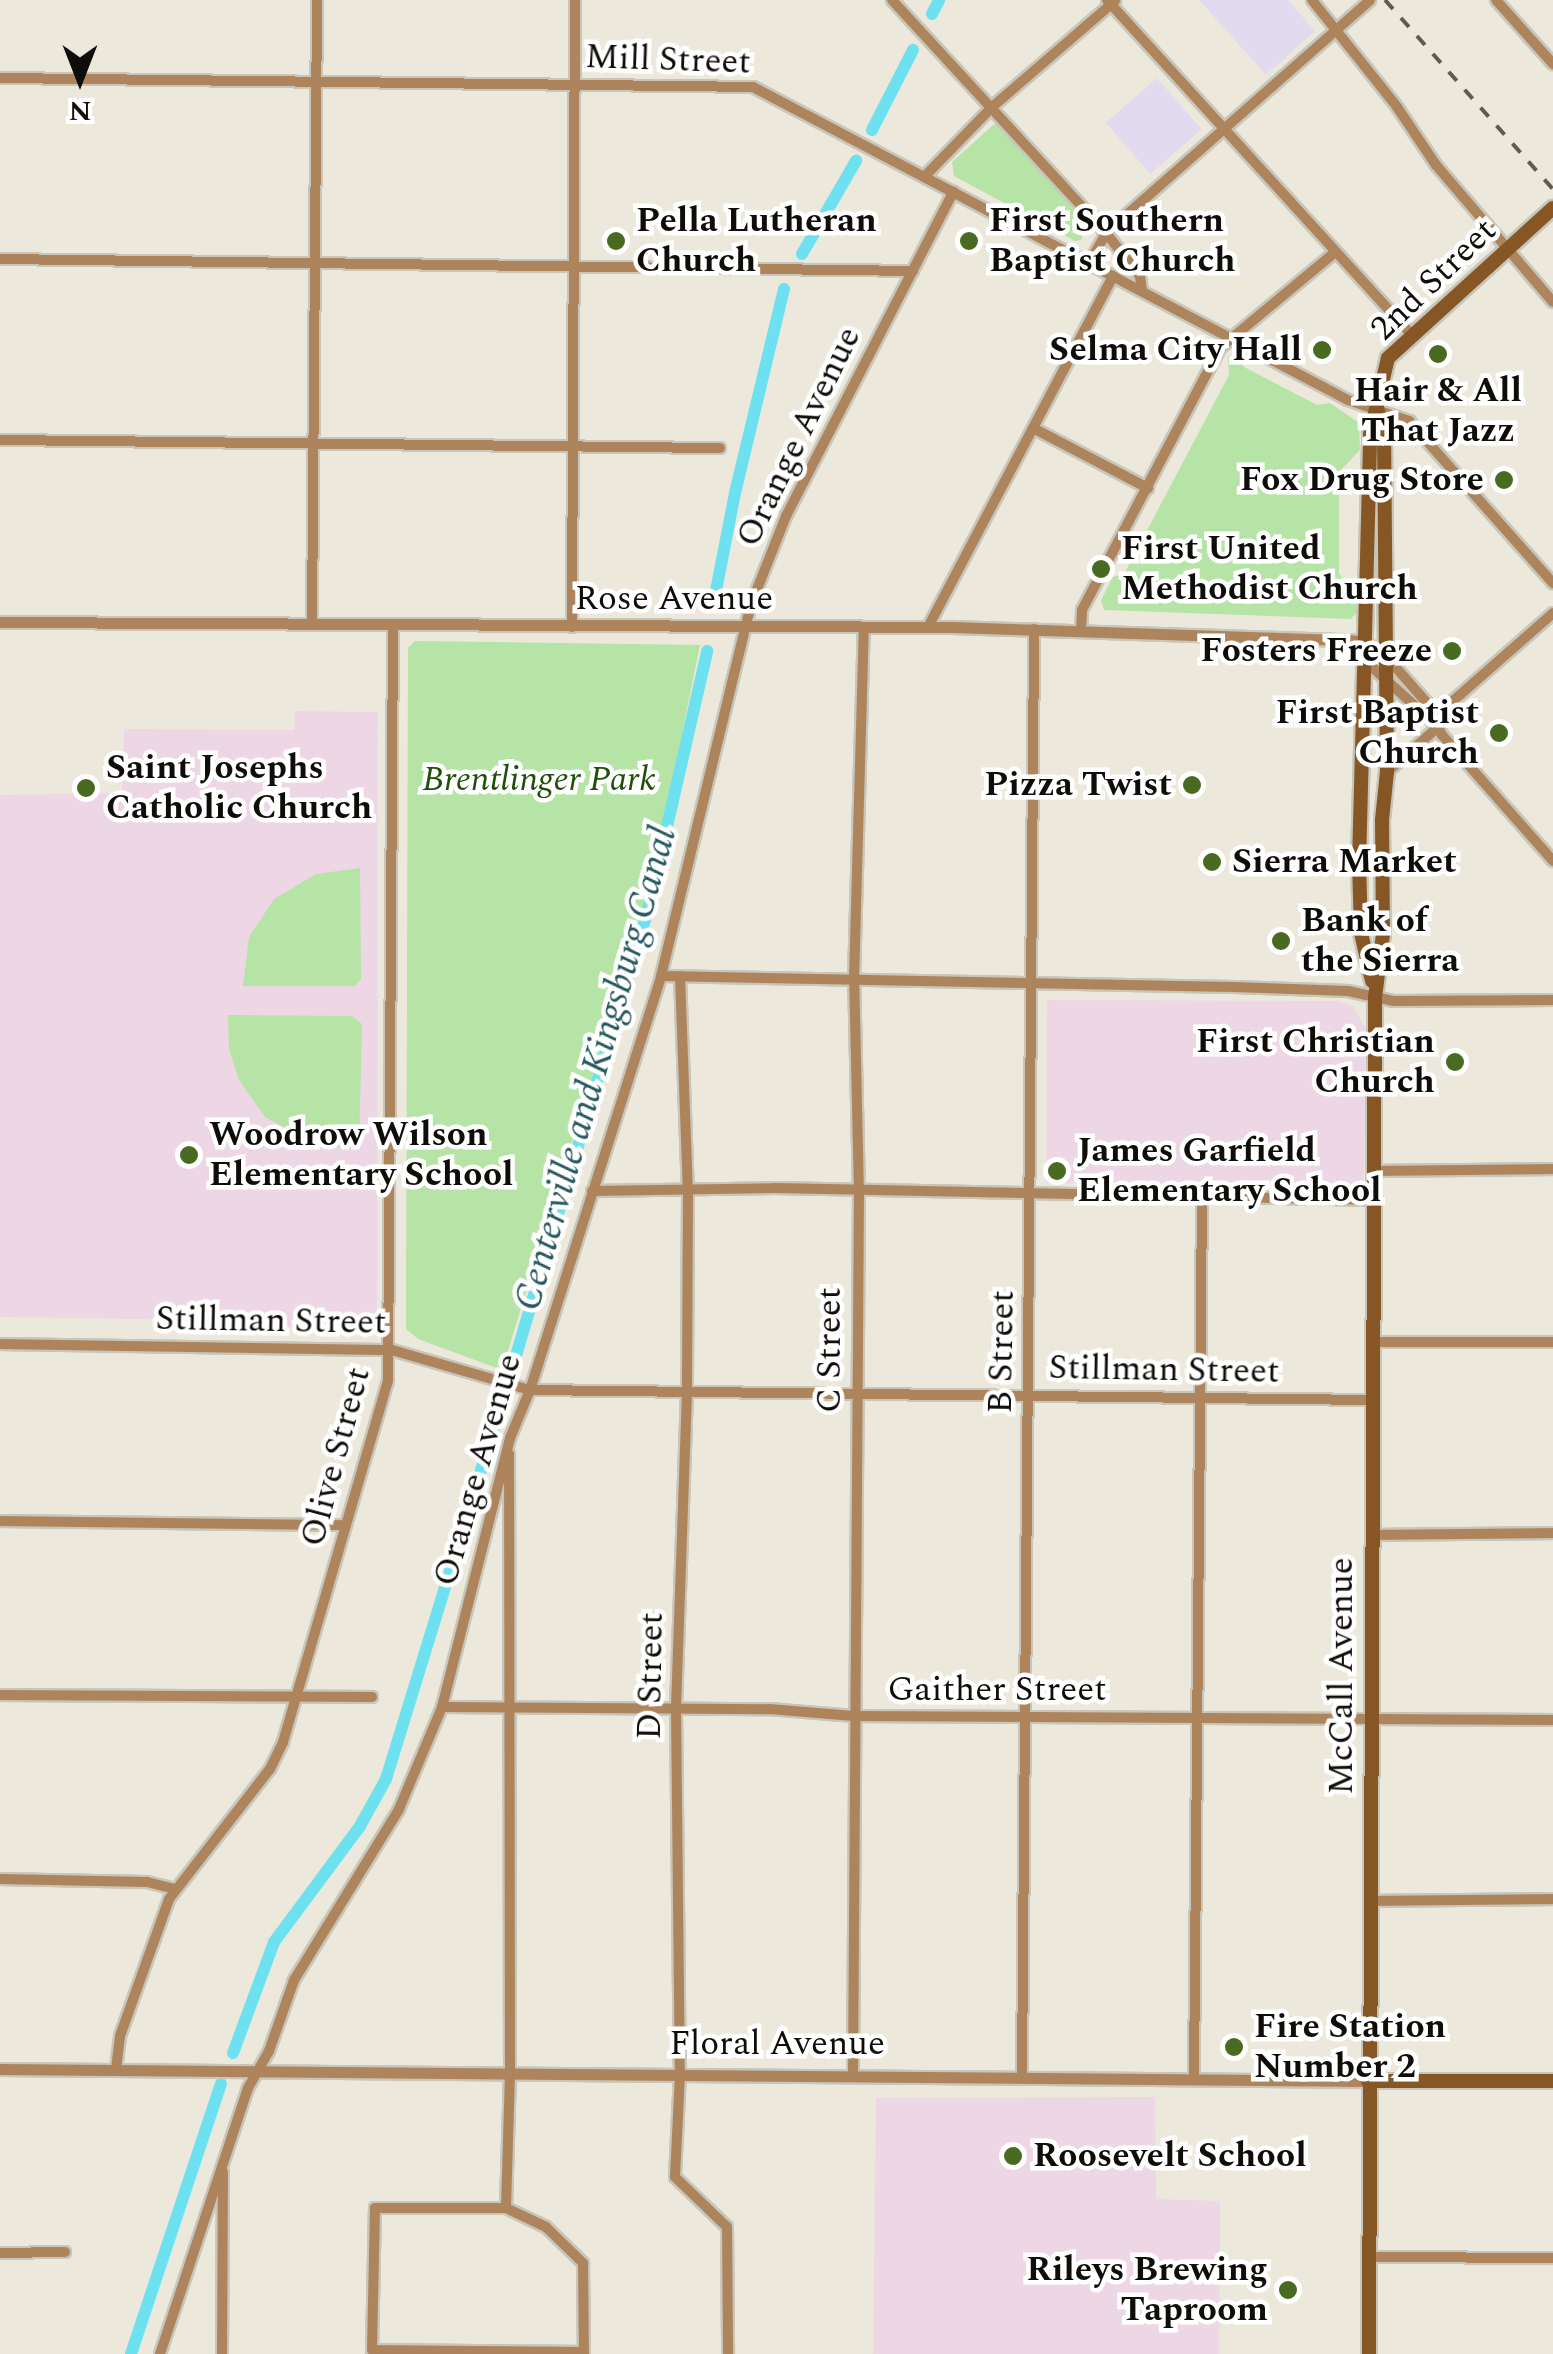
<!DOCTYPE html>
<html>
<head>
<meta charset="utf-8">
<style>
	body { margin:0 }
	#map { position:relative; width:1553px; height:2354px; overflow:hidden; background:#ece9dc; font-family:Spectral,serif }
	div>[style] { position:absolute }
	.industrial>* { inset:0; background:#e2dbf0; transform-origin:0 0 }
	.education>* { inset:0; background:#edd7e5 }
	.green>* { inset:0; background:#b6e3a6 }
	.canal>* { height:12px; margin:-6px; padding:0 6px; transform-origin:6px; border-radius:6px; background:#6de1f0 }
	.roads { filter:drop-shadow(2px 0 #c8c6ba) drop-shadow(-2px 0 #c8c6ba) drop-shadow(0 2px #c8c6ba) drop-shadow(0 -2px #c8c6ba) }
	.minor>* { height:10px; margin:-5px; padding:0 5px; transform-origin:5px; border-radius:5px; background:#ae845c }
	.tertiary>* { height:11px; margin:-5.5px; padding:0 5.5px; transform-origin:5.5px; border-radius:5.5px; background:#ae845c }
	.secondary>* { height:14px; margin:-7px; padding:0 7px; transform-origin:7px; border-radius:7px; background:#865724 }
	.rail>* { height:4px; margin-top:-2px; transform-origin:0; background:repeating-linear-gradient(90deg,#5d5b54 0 12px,transparent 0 24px) }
	.dots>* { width:28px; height:28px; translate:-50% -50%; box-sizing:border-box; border:5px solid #fff; border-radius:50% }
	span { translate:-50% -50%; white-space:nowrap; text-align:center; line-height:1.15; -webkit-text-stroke:9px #fff; paint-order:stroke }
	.street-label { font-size:35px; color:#0e0d09 }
	.poi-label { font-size:35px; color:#0e0d09; font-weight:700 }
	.left { translate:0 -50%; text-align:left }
	.right { translate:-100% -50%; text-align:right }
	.park-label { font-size:35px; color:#204f09; font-style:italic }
	.water-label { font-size:38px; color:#275960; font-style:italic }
	.north { position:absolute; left:30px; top:30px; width:100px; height:100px; -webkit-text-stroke:8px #fff; paint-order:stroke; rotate:180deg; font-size:28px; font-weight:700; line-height:40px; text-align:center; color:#0e0d09 }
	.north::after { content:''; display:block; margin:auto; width:35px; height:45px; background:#0e0d09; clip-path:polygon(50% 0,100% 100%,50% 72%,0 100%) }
</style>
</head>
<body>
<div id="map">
	<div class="industrial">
		<div style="clip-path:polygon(1199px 0,1288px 0,1315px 31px,1266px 75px)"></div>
		<div style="left:1157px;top:78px;width:68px;height:68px;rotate:49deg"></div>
	</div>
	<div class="education">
		<div style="clip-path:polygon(295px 711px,378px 712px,377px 1327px,200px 1328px,200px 1320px,0 1317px,0 795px,122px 793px,124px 729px,294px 730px)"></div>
		<div style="clip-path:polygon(1047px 1000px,1337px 1001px,1353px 1006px,1366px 1029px,1364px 1186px,1046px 1183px)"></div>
		<div style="clip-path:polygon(1155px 2097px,1156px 2199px,1220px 2201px,1219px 2354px,873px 2354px,876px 2098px)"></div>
	</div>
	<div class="green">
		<div style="clip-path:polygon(1000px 124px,1087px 225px,1081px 240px,1075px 241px,954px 176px,952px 162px,993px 125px)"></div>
		<div style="clip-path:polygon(1237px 354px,1244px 367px,1317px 405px,1330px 403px,1359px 423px,1360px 450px,1339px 472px,1339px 573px,1355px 597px,1357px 612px,1351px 619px,1104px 610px,1101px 600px,1113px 577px,1124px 574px,1229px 375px,1228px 356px)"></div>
		<div style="clip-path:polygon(415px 641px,700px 645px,666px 813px,635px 937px,502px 1370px,418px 1339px,406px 1329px,408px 648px)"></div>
		<div style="clip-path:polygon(360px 868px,361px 979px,355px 986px,243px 986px,249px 937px,274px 899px,316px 874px)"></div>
		<div style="clip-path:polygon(228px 1015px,352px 1016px,362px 1024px,359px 1149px,318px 1145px,265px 1117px,239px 1080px,229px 1049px)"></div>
	</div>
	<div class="canal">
		<div style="left:932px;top:14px;width:16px;rotate:-63deg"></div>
		<div style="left:872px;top:130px;width:90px;rotate:-62.9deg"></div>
		<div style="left:802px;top:254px;width:108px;rotate:-59.9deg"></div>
		<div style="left:714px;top:601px;width:110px;rotate:-79deg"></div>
		<div style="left:735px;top:493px;width:210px;rotate:-76.5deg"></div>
		<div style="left:512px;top:1369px;width:475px;rotate:-73.5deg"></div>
		<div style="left:647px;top:914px;width:270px;rotate:-77.1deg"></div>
		<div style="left:233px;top:2053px;width:118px;rotate:-69.7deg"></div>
		<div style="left:274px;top:1942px;width:144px;rotate:-53.4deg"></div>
		<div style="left:360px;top:1826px;width:54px;rotate:-61deg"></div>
		<div style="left:386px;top:1779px;width:390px;rotate:-72.9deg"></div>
		<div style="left:131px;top:2354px;width:285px;rotate:-71.6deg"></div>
	</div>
	<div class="roads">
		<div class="minor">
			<div style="left:892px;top:0;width:316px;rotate:47.4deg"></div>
			<div style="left:1106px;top:233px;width:55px;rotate:51.7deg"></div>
			<div style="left:1140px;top:276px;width:15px;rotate:82deg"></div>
			<div style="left:1107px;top:0;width:453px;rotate:47.7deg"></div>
			<div style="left:1312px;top:0;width:137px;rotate:51.5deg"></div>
			<div style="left:1397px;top:107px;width:70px;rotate:56.1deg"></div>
			<div style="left:1436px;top:165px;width:180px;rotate:49.5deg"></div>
			<div style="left:1496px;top:0;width:86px;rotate:48.3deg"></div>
			<div style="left:0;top:78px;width:753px;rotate:0.68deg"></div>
			<div style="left:753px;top:87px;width:672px;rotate:27.75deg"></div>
			<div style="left:1348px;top:400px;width:65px;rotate:19deg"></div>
			<div style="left:1409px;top:421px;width:217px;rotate:48.4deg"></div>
			<div style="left:924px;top:177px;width:96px;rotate:-45.8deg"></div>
			<div style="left:991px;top:108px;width:164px;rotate:-40.8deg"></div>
			<div style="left:0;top:259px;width:913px;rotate:0.75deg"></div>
			<div style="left:1089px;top:263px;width:34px;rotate:-60deg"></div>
			<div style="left:1106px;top:233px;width:352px;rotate:-41.4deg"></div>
			<div style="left:1033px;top:428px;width:130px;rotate:27.6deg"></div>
			<div style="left:0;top:440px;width:720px;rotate:0.64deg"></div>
			<div style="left:312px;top:624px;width:624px;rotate:-89.54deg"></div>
			<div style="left:572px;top:627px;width:627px;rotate:-89.73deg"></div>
			<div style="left:928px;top:627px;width:397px;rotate:-62.2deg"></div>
			<div style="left:1081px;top:630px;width:20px;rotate:-87deg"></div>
			<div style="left:1082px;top:610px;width:296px;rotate:-62.2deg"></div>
			<div style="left:1220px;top:348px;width:148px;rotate:-39.8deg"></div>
			<div style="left:1363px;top:641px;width:25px;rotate:32deg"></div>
			<div style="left:1384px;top:654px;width:67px;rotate:48.7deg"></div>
			<div style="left:1428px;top:704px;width:34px;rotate:66deg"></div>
			<div style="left:1442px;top:735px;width:168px;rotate:48.6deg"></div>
			<div style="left:1363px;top:659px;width:97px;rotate:42.1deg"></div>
			<div style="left:1387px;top:772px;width:68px;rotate:-41.4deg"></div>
			<div style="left:1438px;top:727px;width:20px;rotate:-70deg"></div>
			<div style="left:1445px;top:708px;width:144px;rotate:-41.3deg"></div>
			<div style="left:661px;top:976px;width:573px;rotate:1.1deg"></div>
			<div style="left:1234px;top:987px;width:114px;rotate:2deg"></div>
			<div style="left:1348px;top:991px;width:47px;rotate:12.3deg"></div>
			<div style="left:1394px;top:1001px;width:159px;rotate:-0.4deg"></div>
			<div style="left:680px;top:976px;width:216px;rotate:87.9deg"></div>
			<div style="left:688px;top:1192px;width:200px;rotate:90.3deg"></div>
			<div style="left:687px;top:1392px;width:316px;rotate:92deg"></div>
			<div style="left:676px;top:1708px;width:366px;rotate:89.4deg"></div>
			<div style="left:680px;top:2074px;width:103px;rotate:92.8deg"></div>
			<div style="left:675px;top:2177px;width:72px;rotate:43.9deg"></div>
			<div style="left:727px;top:2227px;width:127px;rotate:89.5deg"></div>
			<div style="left:1376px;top:1171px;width:177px;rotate:-0.6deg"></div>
			<div style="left:592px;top:1191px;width:183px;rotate:-0.9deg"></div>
			<div style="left:775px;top:1188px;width:602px;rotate:1.14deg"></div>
			<div style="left:1375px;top:1342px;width:178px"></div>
			<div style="left:0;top:1344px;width:392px;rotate:0.9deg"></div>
			<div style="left:392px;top:1350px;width:144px;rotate:16.2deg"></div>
			<div style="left:530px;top:1390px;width:844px;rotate:0.68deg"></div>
			<div style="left:0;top:1521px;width:346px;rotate:0.7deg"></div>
			<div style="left:1373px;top:1535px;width:180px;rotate:-0.6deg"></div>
			<div style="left:0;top:1695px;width:372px;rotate:0.3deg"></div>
			<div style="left:442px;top:1707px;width:327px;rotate:0.4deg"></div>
			<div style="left:769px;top:1709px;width:85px;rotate:4.7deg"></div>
			<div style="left:854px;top:1716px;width:699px;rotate:0.33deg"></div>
			<div style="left:0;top:1879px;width:147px;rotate:1.2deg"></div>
			<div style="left:147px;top:1882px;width:29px;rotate:14deg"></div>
			<div style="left:1370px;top:1901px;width:183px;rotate:-0.6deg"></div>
			<div style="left:116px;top:2069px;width:33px;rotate:-83deg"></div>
			<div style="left:120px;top:2036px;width:145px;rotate:-70.3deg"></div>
			<div style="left:169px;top:1899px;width:165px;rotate:-52.2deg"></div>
			<div style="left:270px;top:1769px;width:30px;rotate:-64deg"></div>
			<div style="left:283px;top:1742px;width:376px;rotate:-73.8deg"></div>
			<div style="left:388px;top:1381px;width:756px;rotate:-89.62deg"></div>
			<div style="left:853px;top:2074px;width:881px;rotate:-89.61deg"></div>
			<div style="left:859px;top:1193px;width:214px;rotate:-91.3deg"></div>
			<div style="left:854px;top:979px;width:352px;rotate:-88.4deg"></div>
			<div style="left:1022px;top:2075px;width:1446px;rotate:-89.52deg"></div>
			<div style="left:1194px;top:2078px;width:881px;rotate:-89.48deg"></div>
			<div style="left:506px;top:2208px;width:136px;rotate:-88.3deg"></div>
			<div style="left:510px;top:2072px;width:618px;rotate:-90.09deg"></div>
			<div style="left:0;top:2253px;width:65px;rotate:-0.9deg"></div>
			<div style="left:1370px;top:2257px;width:183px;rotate:0.3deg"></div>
			<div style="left:584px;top:2352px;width:212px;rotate:-179.5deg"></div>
			<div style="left:372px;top:2350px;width:142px;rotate:-88.8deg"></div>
			<div style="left:375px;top:2208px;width:131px"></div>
			<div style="left:506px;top:2208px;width:44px;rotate:25.4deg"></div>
			<div style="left:546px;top:2227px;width:52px;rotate:44.2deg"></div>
			<div style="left:583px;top:2263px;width:89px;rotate:89.4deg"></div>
			<div style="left:584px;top:2352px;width:2px;rotate:90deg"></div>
			<div style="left:160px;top:2354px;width:280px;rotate:-71.7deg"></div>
			<div style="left:248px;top:2088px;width:43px;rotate:-60.4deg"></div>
			<div style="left:269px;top:2051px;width:75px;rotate:-70.6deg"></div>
			<div style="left:294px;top:1980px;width:201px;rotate:-58.4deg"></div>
			<div style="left:399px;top:1809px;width:111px;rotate:-67.1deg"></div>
			<div style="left:442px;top:1707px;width:277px;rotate:-75.8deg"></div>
			<div style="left:510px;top:1438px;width:52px;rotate:-67.4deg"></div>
			<div style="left:530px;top:1390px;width:434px;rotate:-72.4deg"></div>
			<div style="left:661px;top:976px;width:380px;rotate:-76.4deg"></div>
			<div style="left:750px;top:607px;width:98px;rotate:-68.4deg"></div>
			<div style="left:786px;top:516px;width:365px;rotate:-62.7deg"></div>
			<div style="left:222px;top:2354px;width:182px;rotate:-89.7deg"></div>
		</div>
		<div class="tertiary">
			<div style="left:0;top:622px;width:950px;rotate:0.3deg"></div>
			<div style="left:950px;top:627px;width:413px;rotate:1.9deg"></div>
			<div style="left:0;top:2069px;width:1368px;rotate:0.5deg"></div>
		</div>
		<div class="secondary">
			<div style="left:1372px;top:981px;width:49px;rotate:-102.9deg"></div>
			<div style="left:1361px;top:933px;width:70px;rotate:-91.6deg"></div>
			<div style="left:1359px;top:863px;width:429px;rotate:-88.5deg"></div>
			<div style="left:1370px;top:434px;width:78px;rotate:-76.7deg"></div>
			<div style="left:1388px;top:358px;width:223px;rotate:-42.3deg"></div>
			<div style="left:1368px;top:2081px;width:185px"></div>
			<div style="left:1369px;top:2354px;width:1356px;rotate:-89.75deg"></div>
			<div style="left:1375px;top:998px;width:64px;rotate:-82.9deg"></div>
			<div style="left:1383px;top:934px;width:114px;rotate:-90.5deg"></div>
			<div style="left:1382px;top:820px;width:48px;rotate:-84.1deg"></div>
			<div style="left:1387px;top:772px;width:337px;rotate:-90.5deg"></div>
			<div style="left:1384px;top:435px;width:29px;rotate:-104deg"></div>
		</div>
	</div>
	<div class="rail">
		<div style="left:1385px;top:0;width:253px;rotate:48.4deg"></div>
	</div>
	<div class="dots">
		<div style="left:616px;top:241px;background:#486a21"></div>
		<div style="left:969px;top:241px;background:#486a21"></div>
		<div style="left:1322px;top:350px;background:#486a21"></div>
		<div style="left:1438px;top:354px;background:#486a21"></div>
		<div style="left:1504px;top:480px;background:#486a21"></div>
		<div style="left:1101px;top:569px;background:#486a21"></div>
		<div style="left:1452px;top:651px;background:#486a21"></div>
		<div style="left:1499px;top:733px;background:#486a21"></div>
		<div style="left:1192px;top:785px;background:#486a21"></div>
		<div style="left:86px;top:788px;background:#486a21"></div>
		<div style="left:1212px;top:862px;background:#486a21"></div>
		<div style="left:1281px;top:941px;background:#486a21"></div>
		<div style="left:1455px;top:1062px;background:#486a21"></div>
		<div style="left:189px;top:1155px;background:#486a21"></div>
		<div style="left:1057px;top:1171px;background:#486a21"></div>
		<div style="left:1234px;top:2047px;background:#486a21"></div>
		<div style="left:1013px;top:2156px;background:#486a21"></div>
		<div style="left:1288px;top:2290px;background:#486a21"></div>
	</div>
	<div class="street-label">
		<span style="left:668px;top:60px;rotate:2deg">Mill Street</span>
		<span style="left:1434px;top:280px;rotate:-44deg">2nd Street</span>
		<span style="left:799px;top:437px;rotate:-64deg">Orange Avenue</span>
		<span style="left:674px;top:599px">Rose Avenue</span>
		<span style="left:271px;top:1321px;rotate:1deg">Stillman Street</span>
		<span style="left:830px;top:1350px;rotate:-90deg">C Street</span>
		<span style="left:1002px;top:1352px;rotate:-89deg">B Street</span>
		<span style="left:1164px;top:1370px;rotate:1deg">Stillman Street</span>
		<span style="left:336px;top:1457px;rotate:-75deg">Olive Street</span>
		<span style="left:478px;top:1470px;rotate:-74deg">Orange Avenue</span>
		<span style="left:651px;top:1676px;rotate:-89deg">D Street</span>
		<span style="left:1342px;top:1676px;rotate:-90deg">McCall Avenue</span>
		<span style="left:997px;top:1690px">Gaither Street</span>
		<span style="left:777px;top:2044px">Floral Avenue</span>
	</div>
	<div class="poi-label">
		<span class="left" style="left:636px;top:241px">Pella Lutheran<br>Church</span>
		<span class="left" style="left:989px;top:241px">First Southern<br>Baptist Church</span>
		<span class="right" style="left:1302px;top:350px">Selma City Hall</span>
		<span style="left:1438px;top:411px">Hair &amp; All<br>That Jazz</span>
		<span class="right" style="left:1484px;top:480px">Fox Drug Store</span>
		<span class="left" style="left:1121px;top:569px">First United<br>Methodist Church</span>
		<span class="right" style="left:1432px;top:651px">Fosters Freeze</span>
		<span class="right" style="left:1479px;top:733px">First Baptist<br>Church</span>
		<span class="left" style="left:106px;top:788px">Saint Josephs<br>Catholic Church</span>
		<span class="right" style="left:1172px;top:785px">Pizza Twist</span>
		<span class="left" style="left:1232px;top:862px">Sierra Market</span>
		<span class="left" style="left:1301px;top:941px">Bank of<br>the Sierra</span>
		<span class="right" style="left:1435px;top:1062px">First Christian<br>Church</span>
		<span class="left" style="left:209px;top:1155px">Woodrow Wilson<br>Elementary School</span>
		<span class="left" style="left:1077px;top:1171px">James Garfield<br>Elementary School</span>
		<span class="left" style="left:1254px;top:2047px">Fire Station<br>Number 2</span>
		<span class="left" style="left:1033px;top:2156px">Roosevelt School</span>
		<span class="right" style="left:1268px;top:2290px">Rileys Brewing<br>Taproom</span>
	</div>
	<div class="park-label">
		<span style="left:539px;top:780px">Brentlinger Park</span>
	</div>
	<div class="water-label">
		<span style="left:597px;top:1069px;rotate:-74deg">Centerville and Kingsburg Canal</span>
	</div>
	<div class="north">N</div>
</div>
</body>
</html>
